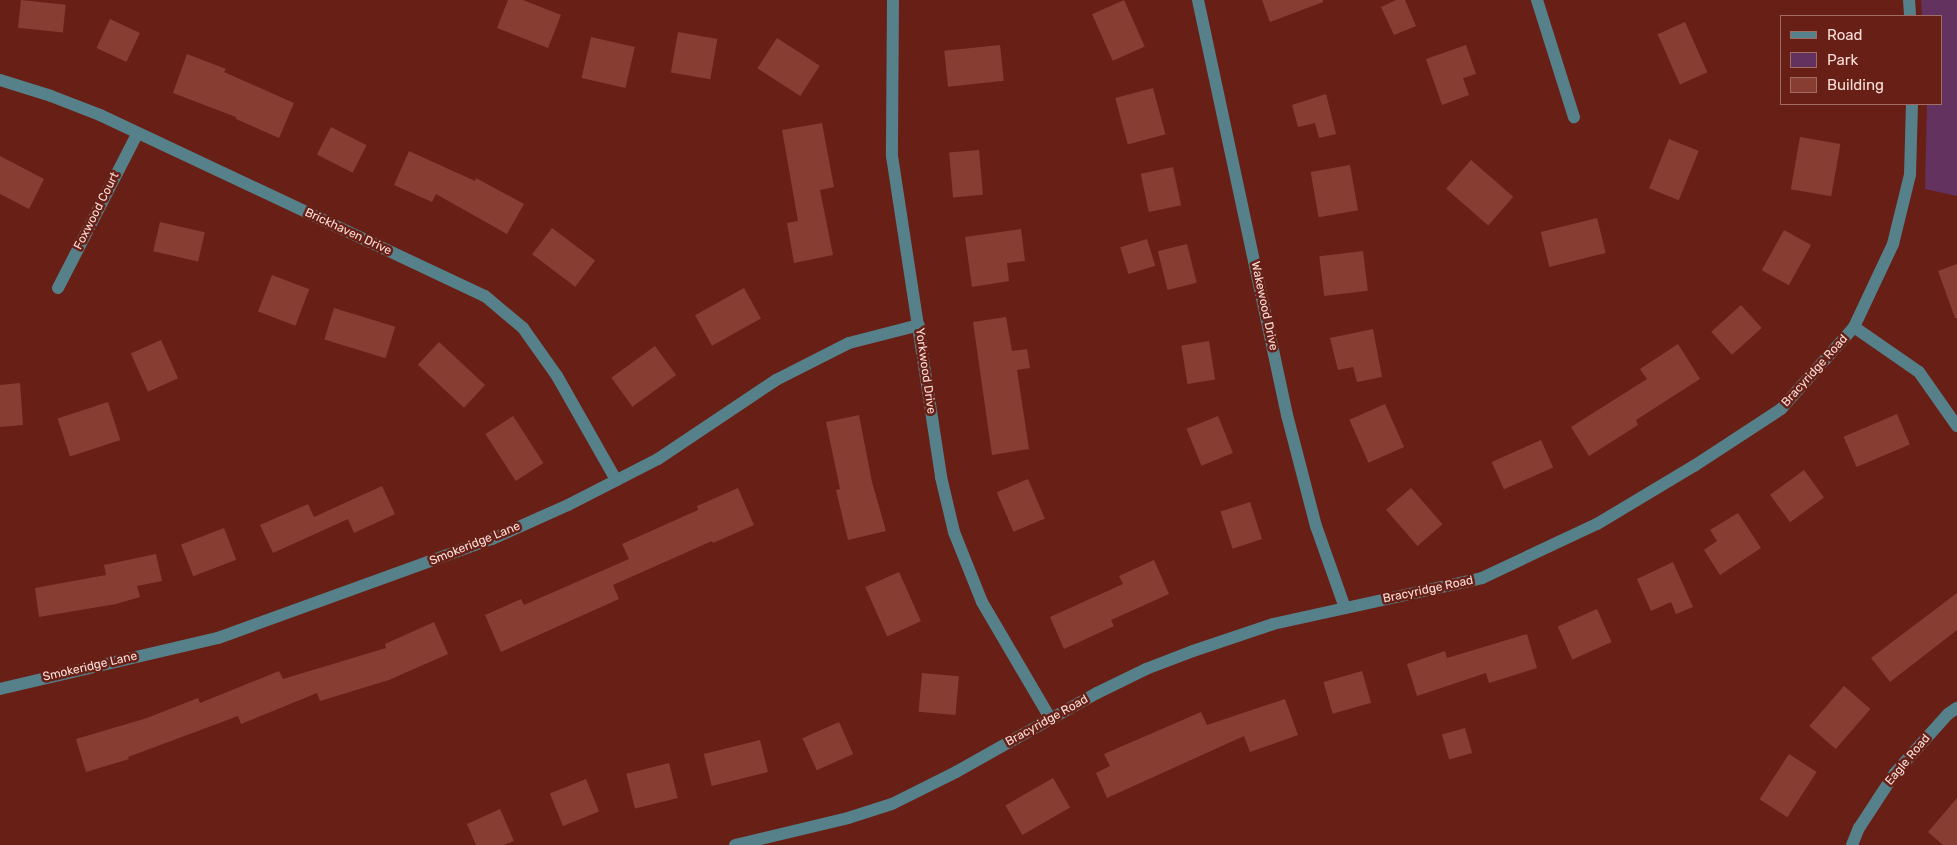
<!DOCTYPE html>
<html>
<head>
<meta charset="utf-8">
<style>
	body { margin:0 }
	#map { position:relative; width:1957px; height:845px; overflow:hidden; background:#682016; font-family:Rubik,sans-serif }
	div>[style] { position:absolute }
	.green>* { inset:0; background:#63325f }
	.building>* { inset:0; background:#873d31; transform-origin:0 0 }
	.minor>* { height:12px; margin:-6px; padding:0 6px; transform-origin:6px; border-radius:6px; background:#56818a }
	span { translate:-50% -50%; white-space:nowrap; text-align:center; line-height:1.15; -webkit-text-stroke:5px #682016; paint-order:stroke }
	.street-label { font-size:12px; color:#faded9 }
	.legend { position:absolute; left:1780px; top:15px; width:162px; height:90px; box-sizing:border-box; background:#682016; border:1px solid #a26c64; margin:0; padding:6px 9px; list-style:none; font-size:15px; color:#faded9 }
	.legend li { display:flex; align-items:center; gap:10px; height:25px }
	.legend b { width:25px; border:1px solid #a26c64 }
</style>
</head>
<body>
<div id="map">
	<div class="green">
		<div style="clip-path:polygon(1921px 0,1957px 0,1957px 196px,1925px 189px,1927px 104px,1941px 104px,1941px 16px,1922px 16px)"></div>
	</div>
	<div class="building">
		<div style="left:21px;top:0;width:45px;height:28px;rotate:6deg"></div>
		<div style="clip-path:polygon(508px 0,523px 0,561px 15px,548px 48px,497px 28px)"></div>
		<div style="left:1124px;top:0;width:51px;height:35px;rotate:66deg"></div>
		<div style="clip-path:polygon(1262px 0,1323px 0,1323px 2px,1270px 22px)"></div>
		<div style="clip-path:polygon(1396px 0,1405px 0,1416px 26px,1394px 35px,1381px 7px)"></div>
		<div style="left:110px;top:19px;width:33px;height:32px;rotate:25deg"></div>
		<div style="left:1685px;top:22px;width:55px;height:30px;rotate:66deg"></div>
		<div style="left:678px;top:32px;width:40px;height:41px;rotate:10deg"></div>
		<div style="left:591px;top:37px;width:45px;height:42px;rotate:13deg"></div>
		<div style="left:777px;top:38px;width:51px;height:36px;rotate:33deg"></div>
		<div style="left:1000px;top:45px;width:36px;height:56px;rotate:84deg"></div>
		<div style="clip-path:polygon(1466px 45px,1476px 74px,1463px 78px,1469px 95px,1442px 105px,1426px 59px)"></div>
		<div style="clip-path:polygon(187px 54px,226px 69px,224px 72px,294px 103px,279px 138px,236px 119px,236px 117px,173px 93px)"></div>
		<div style="left:1153px;top:88px;width:48px;height:39px;rotate:75deg"></div>
		<div style="clip-path:polygon(1326px 94px,1336px 134px,1319px 138px,1315px 123px,1298px 127px,1292px 105px)"></div>
		<div style="clip-path:polygon(822px 123px,834px 187px,820px 190px,833px 255px,794px 263px,787px 223px,798px 221px,782px 130px)"></div>
		<div style="left:331px;top:127px;width:40px;height:31px;rotate:27deg"></div>
		<div style="left:1800px;top:137px;width:41px;height:53px;rotate:10deg"></div>
		<div style="left:1669px;top:139px;width:32px;height:53px;rotate:22deg"></div>
		<div style="left:979px;top:150px;width:45px;height:30px;rotate:85deg"></div>
		<div style="clip-path:polygon(409px 151px,475px 181px,476px 178px,524px 204px,507px 234px,436px 194px,432px 202px,394px 185px)"></div>
		<div style="clip-path:polygon(0 156px,44px 179px,29px 209px,0 194px)"></div>
		<div style="left:1471px;top:160px;width:56px;height:38px;rotate:41deg"></div>
		<div style="left:1350px;top:165px;width:46px;height:40px;rotate:80deg"></div>
		<div style="left:1173px;top:167px;width:39px;height:33px;rotate:78deg"></div>
		<div style="left:1597px;top:218px;width:36px;height:58px;rotate:76deg"></div>
		<div style="left:160px;top:222px;width:46px;height:30px;rotate:13deg"></div>
		<div style="left:552px;top:228px;width:54px;height:33px;rotate:37deg"></div>
		<div style="clip-path:polygon(1021px 229px,1025px 261px,1007px 263px,1009px 281px,972px 287px,965px 237px)"></div>
		<div style="left:1784px;top:230px;width:31px;height:46px;rotate:29deg"></div>
		<div style="left:1147px;top:239px;width:28px;height:28px;rotate:73deg"></div>
		<div style="left:1187px;top:244px;width:40px;height:30px;rotate:76deg"></div>
		<div style="left:1363px;top:251px;width:40px;height:44px;rotate:83deg"></div>
		<div style="clip-path:polygon(1957px 264px,1957px 318px,1955px 318px,1938px 271px)"></div>
		<div style="left:272px;top:275px;width:40px;height:39px;rotate:21deg"></div>
		<div style="left:744px;top:288px;width:35px;height:56px;rotate:61deg"></div>
		<div style="left:1741px;top:305px;width:31px;height:40px;rotate:48deg"></div>
		<div style="left:334px;top:308px;width:64px;height:33px;rotate:17deg"></div>
		<div style="clip-path:polygon(1006px 317px,1012px 351px,1027px 349px,1030px 368px,1017px 370px,1029px 449px,992px 455px,973px 322px)"></div>
		<div style="clip-path:polygon(1373px 329px,1382px 377px,1357px 382px,1353px 367px,1338px 370px,1330px 338px)"></div>
		<div style="left:161px;top:340px;width:42px;height:33px;rotate:66deg"></div>
		<div style="left:1209px;top:341px;width:39px;height:28px;rotate:81deg"></div>
		<div style="left:439px;top:342px;width:63px;height:31px;rotate:43deg"></div>
		<div style="clip-path:polygon(1678px 344px,1700px 379px,1636px 420px,1638px 425px,1589px 456px,1571px 427px,1647px 379px,1640px 369px)"></div>
		<div style="left:655px;top:346px;width:36px;height:54px;rotate:54deg"></div>
		<div style="clip-path:polygon(20px 383px,23px 425px,0 427px,0 385px)"></div>
		<div style="left:108px;top:402px;width:40px;height:53px;rotate:72deg"></div>
		<div style="left:1385px;top:404px;width:47px;height:39px;rotate:66deg"></div>
		<div style="left:1897px;top:414px;width:33px;height:58px;rotate:67deg"></div>
		<div style="clip-path:polygon(859px 415px,872px 482px,886px 531px,848px 540px,836px 490px,840px 489px,826px 422px)"></div>
		<div style="left:513px;top:416px;width:56px;height:33px;rotate:57deg"></div>
		<div style="left:1218px;top:416px;width:40px;height:34px;rotate:68deg"></div>
		<div style="left:1541px;top:440px;width:30px;height:54px;rotate:66deg"></div>
		<div style="left:1804px;top:470px;width:34px;height:42px;rotate:54deg"></div>
		<div style="left:1028px;top:479px;width:43px;height:34px;rotate:67deg"></div>
		<div style="clip-path:polygon(382px 486px,395px 514px,354px 533px,348px 519px,273px 553px,260px 525px,308px 504px,314px 517px)"></div>
		<div style="clip-path:polygon(738px 488px,754px 525px,713px 543px,712px 541px,613px 585px,619px 599px,501px 652px,485px 615px,521px 599px,524px 605px,629px 559px,622px 544px,698px 510px,697px 506px)"></div>
		<div style="left:1411px;top:488px;width:48px;height:33px;rotate:49deg"></div>
		<div style="left:1250px;top:502px;width:39px;height:31px;rotate:72deg"></div>
		<div style="clip-path:polygon(1738px 513px,1761px 548px,1720px 575px,1704px 550px,1717px 541px,1710px 530px)"></div>
		<div style="left:224px;top:528px;width:34px;height:46px;rotate:69deg"></div>
		<div style="clip-path:polygon(156px 554px,162px 581px,137px 586px,140px 597px,116px 604px,39px 617px,35px 588px,106px 575px,104px 565px)"></div>
		<div style="clip-path:polygon(1154px 560px,1169px 594px,1111px 620px,1114px 626px,1064px 649px,1050px 617px,1123px 584px,1119px 576px)"></div>
		<div style="clip-path:polygon(1673px 562px,1693px 607px,1676px 614px,1671px 602px,1651px 611px,1637px 579px)"></div>
		<div style="left:899px;top:572px;width:54px;height:37px;rotate:66deg"></div>
		<div style="clip-path:polygon(1957px 593px,1957px 630px,1890px 682px,1871px 658px)"></div>
		<div style="left:1597px;top:609px;width:36px;height:43px;rotate:66deg"></div>
		<div style="clip-path:polygon(434px 622px,448px 654px,389px 680px,320px 701px,317px 693px,241px 724px,238px 716px,128px 757px,129px 759px,86px 772px,76px 739px,147px 718px,198px 698px,200px 703px,279px 671px,283px 679px,386px 648px,385px 644px)"></div>
		<div style="clip-path:polygon(1527px 634px,1537px 668px,1489px 683px,1486px 673px,1417px 696px,1407px 664px,1445px 651px,1447px 658px)"></div>
		<div style="left:1362px;top:671px;width:33px;height:40px;rotate:74deg"></div>
		<div style="left:922px;top:673px;width:37px;height:39px;rotate:5deg"></div>
		<div style="left:1844px;top:686px;width:35px;height:53px;rotate:41deg"></div>
		<div style="clip-path:polygon(1285px 699px,1298px 735px,1250px 752px,1244px 736px,1107px 798px,1096px 773px,1110px 766px,1104px 754px,1201px 712px,1207px 725px)"></div>
		<div style="left:839px;top:722px;width:35px;height:40px;rotate:66deg"></div>
		<div style="left:1465px;top:728px;width:26px;height:24px;rotate:74deg"></div>
		<div style="left:760px;top:740px;width:33px;height:58px;rotate:76deg"></div>
		<div style="left:1789px;top:754px;width:33px;height:54px;rotate:33deg"></div>
		<div style="left:669px;top:763px;width:36px;height:44px;rotate:76deg"></div>
		<div style="left:1053px;top:778px;width:34px;height:55px;rotate:60deg"></div>
		<div style="left:586px;top:779px;width:35px;height:39px;rotate:68deg"></div>
		<div style="clip-path:polygon(1957px 798px,1957px 845px,1943px 845px,1928px 832px)"></div>
		<div style="clip-path:polygon(500px 809px,514px 841px,504px 845px,476px 845px,467px 824px)"></div>
	</div>
	<div class="minor">
		<div style="left:893px;top:0;width:156px;rotate:90.4deg"></div>
		<div style="left:892px;top:156px;width:325px;rotate:81.3deg"></div>
		<div style="left:941px;top:477px;width:57px;rotate:76.7deg"></div>
		<div style="left:954px;top:532px;width:75px;rotate:68.2deg"></div>
		<div style="left:982px;top:602px;width:134px;rotate:59.6deg"></div>
		<div style="left:1198px;top:0;width:424px;rotate:77.9deg"></div>
		<div style="left:1287px;top:415px;width:115px;rotate:75.4deg"></div>
		<div style="left:1316px;top:526px;width:87px;rotate:70.5deg"></div>
		<div style="left:1537px;top:0;width:123px;rotate:72.5deg"></div>
		<div style="left:1909px;top:0;width:16px;rotate:86deg"></div>
		<div style="left:0;top:80px;width:53px;rotate:17.4deg"></div>
		<div style="left:51px;top:96px;width:53px;rotate:21.2deg"></div>
		<div style="left:100px;top:115px;width:425px;rotate:25.2deg"></div>
		<div style="left:485px;top:296px;width:50px;rotate:40.1deg"></div>
		<div style="left:523px;top:328px;width:59px;rotate:54.7deg"></div>
		<div style="left:557px;top:376px;width:120px;rotate:60.4deg"></div>
		<div style="left:58px;top:288px;width:173px;rotate:-62.8deg"></div>
		<div style="left:1854px;top:327px;width:79px;rotate:34.7deg"></div>
		<div style="left:1919px;top:372px;width:66px;rotate:54.9deg"></div>
		<div style="left:0;top:689px;width:224px;rotate:-13.2deg"></div>
		<div style="left:218px;top:638px;width:291px;rotate:-19.9deg"></div>
		<div style="left:492px;top:539px;width:83px;rotate:-24.1deg"></div>
		<div style="left:568px;top:505px;width:101px;rotate:-27.1deg"></div>
		<div style="left:658px;top:459px;width:142px;rotate:-33.8deg"></div>
		<div style="left:776px;top:380px;width:82px;rotate:-26.9deg"></div>
		<div style="left:849px;top:343px;width:72px;rotate:-14.4deg"></div>
		<div style="left:735px;top:845px;width:116px;rotate:-13.4deg"></div>
		<div style="left:848px;top:818px;width:46px;rotate:-17.7deg"></div>
		<div style="left:892px;top:804px;width:72px;rotate:-26.6deg"></div>
		<div style="left:956px;top:772px;width:162px;rotate:-29.3deg"></div>
		<div style="left:1097px;top:693px;width:55px;rotate:-26.1deg"></div>
		<div style="left:1146px;top:669px;width:50px;rotate:-21deg"></div>
		<div style="left:1193px;top:651px;width:84px;rotate:-18.6deg"></div>
		<div style="left:1273px;top:624px;width:214px;rotate:-12.4deg"></div>
		<div style="left:1482px;top:578px;width:127px;rotate:-25.2deg"></div>
		<div style="left:1597px;top:524px;width:113px;rotate:-30.9deg"></div>
		<div style="left:1694px;top:466px;width:104px;rotate:-33.2deg"></div>
		<div style="left:1781px;top:409px;width:110px;rotate:-48.3deg"></div>
		<div style="left:1854px;top:327px;width:92px;rotate:-64.8deg"></div>
		<div style="left:1893px;top:244px;width:71px;rotate:-76.2deg"></div>
		<div style="left:1910px;top:175px;width:71px;rotate:-88.4deg"></div>
		<div style="left:1852px;top:845px;width:18px;rotate:-68deg"></div>
		<div style="left:1859px;top:828px;width:66px;rotate:-56.8deg"></div>
		<div style="left:1895px;top:773px;width:79px;rotate:-48.1deg"></div>
		<div style="left:1948px;top:714px;width:11px;rotate:-34deg"></div>
	</div>
	<div class="street-label">
		<span style="left:97px;top:211px;rotate:-63deg">Foxwood Court</span>
		<span style="left:348px;top:232px;rotate:25deg">Brickhaven Drive</span>
		<span style="left:1264px;top:306px;rotate:78deg">Wakewood Drive</span>
		<span style="left:925px;top:371px;rotate:82deg">Yorkwood Drive</span>
		<span style="left:1815px;top:371px;rotate:-48deg">Bracyridge Road</span>
		<span style="left:475px;top:544px;rotate:-22deg">Smokeridge Lane</span>
		<span style="left:1428px;top:590px;rotate:-12deg">Bracyridge Road</span>
		<span style="left:90px;top:667px;rotate:-13deg">Smokeridge Lane</span>
		<span style="left:1047px;top:721px;rotate:-29deg">Bracyridge Road</span>
		<span style="left:1908px;top:760px;rotate:-50deg">Eagle Road</span>
	</div>
	<ul class="legend">
	<li><b style="height:6px;background:#56818a"></b>Road</li>
	<li><b style="height:14px;background:#63325f"></b>Park</li>
	<li><b style="height:14px;background:#873d31"></b>Building</li>
	</ul>
</div>
</body>
</html>
